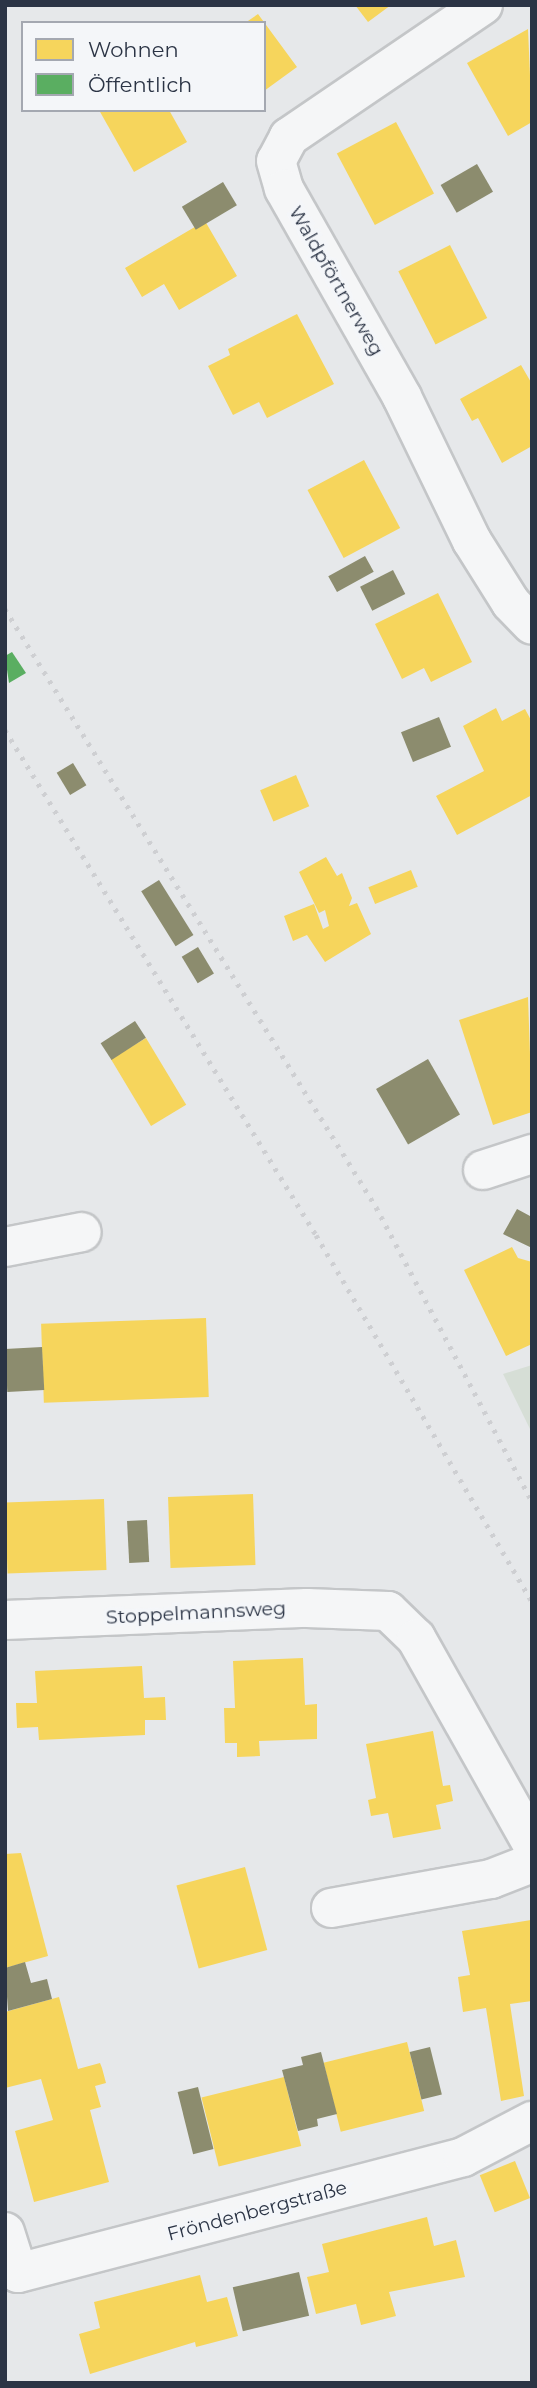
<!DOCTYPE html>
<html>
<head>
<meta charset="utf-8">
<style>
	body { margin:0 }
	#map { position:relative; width:537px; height:2388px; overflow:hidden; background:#e6e8ea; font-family:Montserrat,sans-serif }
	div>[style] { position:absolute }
	.green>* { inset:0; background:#d6ded6 }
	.homes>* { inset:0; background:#f6d55c; transform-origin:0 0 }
	.public>* { inset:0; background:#5aae61 }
	.industry>* { inset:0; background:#8c8c6e; transform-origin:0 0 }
	.roads { filter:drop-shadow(2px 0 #c4c6c8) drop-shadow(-2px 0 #c4c6c8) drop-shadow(0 2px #c4c6c8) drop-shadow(0 -2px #c4c6c8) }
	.minor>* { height:38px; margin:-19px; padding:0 19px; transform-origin:19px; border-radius:19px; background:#f5f6f7 }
	.rail>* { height:5px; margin-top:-2.5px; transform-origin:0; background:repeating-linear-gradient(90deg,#cecfd2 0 3.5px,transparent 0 10.5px) }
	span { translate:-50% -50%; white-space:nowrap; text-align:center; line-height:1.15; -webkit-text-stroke:7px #f4f6f9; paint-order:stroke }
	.street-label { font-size:19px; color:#2b3445 }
	.frame { position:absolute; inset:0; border:7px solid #2b3445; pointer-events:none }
	.legend { position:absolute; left:21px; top:21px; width:245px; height:91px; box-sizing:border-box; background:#f4f6f9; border:2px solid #a4a8b1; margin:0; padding:9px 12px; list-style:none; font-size:21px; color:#2b3445 }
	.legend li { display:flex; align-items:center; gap:14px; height:35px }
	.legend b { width:35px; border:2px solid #a4a8b1 }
</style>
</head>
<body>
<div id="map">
	<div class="green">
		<div style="clip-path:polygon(532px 1365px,532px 1433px,503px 1374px)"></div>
	</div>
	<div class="homes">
		<div style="clip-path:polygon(355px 5px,391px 5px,368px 22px)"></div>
		<div style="clip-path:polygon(258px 14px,297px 67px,264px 91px,264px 23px,245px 23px)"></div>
		<div style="clip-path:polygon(528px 29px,532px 122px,508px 136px,467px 63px)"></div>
		<div style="clip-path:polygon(99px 110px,169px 110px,187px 142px,134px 172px)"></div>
		<div style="left:396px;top:122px;width:81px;height:67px;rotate:62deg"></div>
		<div style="clip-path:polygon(205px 221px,237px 276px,179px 310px,164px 284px,142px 297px,125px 268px)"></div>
		<div style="left:450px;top:245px;width:82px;height:58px;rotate:63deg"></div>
		<div style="clip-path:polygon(297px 314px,334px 384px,267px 418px,259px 402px,233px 415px,208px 366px,230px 355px,228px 349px)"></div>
		<div style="clip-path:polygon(521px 365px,532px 384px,532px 446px,502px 463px,478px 418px,472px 421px,460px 399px)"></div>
		<div style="left:364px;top:460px;width:77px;height:64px;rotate:62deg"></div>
		<div style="clip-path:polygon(438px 593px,472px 662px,431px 682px,424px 668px,402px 679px,375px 624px)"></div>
		<div style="clip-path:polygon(496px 708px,502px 721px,525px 709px,532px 722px,532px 795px,457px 835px,436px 796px,484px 771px,463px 726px)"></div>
		<div style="left:296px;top:775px;width:34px;height:39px;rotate:67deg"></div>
		<div style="clip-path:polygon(326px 857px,337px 876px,342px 873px,352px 898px,349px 906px,357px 903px,371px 934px,325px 962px,307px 935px,293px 941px,284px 916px,314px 904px,323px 929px,329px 926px,325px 910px,319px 913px,299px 872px)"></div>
		<div style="left:411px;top:870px;width:18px;height:46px;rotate:68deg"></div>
		<div style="clip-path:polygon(528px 997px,532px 1112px,493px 1125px,459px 1020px)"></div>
		<div style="left:146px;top:1038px;width:78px;height:41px;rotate:59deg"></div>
		<div style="clip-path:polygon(512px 1247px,518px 1258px,532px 1262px,532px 1344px,506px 1356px,464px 1270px)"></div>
		<div style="left:206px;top:1318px;width:79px;height:165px;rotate:88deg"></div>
		<div style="left:253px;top:1494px;width:71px;height:85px;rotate:88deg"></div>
		<div style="left:104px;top:1499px;width:71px;height:99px;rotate:88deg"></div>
		<div style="clip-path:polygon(303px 1658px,305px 1705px,317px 1704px,317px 1739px,259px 1741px,260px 1756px,237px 1757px,237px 1743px,225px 1743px,224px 1708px,235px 1708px,233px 1661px)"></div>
		<div style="clip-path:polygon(142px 1666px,144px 1698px,165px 1697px,166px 1720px,145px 1720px,145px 1735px,39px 1740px,38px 1727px,17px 1728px,16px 1703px,37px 1703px,35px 1671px)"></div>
		<div style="clip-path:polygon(433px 1731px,443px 1786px,450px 1785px,453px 1801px,436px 1805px,441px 1829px,393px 1838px,388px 1813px,371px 1816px,368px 1800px,376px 1798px,366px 1744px)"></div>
		<div style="clip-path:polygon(21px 1853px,48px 1956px,5px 1968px,5px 1854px)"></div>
		<div style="left:245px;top:1867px;width:86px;height:71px;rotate:75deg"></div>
		<div style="clip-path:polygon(531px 1920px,532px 2001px,510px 2004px,524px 2096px,501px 2101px,486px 2008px,463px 2012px,458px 1977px,470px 1975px,462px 1931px)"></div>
		<div style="clip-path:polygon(59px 1997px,78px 2069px,100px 2063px,102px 2068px,106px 2083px,95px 2086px,101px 2107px,90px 2110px,109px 2182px,34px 2202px,15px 2131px,53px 2120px,41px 2079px,5px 2088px,5px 2012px)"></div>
		<div style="left:407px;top:2042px;width:71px;height:86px;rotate:76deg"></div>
		<div style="left:284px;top:2077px;width:71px;height:85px;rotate:76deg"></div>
		<div style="left:515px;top:2161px;width:40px;height:38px;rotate:68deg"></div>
		<div style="clip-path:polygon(427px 2217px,434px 2246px,456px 2240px,465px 2277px,389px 2292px,396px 2316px,361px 2325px,356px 2304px,316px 2314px,307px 2277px,329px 2272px,322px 2244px)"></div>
		<div style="clip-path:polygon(200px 2275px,207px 2302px,227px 2297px,238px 2336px,196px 2347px,195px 2342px,90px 2374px,79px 2334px,100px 2328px,94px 2302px)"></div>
	</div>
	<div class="public">
		<div style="clip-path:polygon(12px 652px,26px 673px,9px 683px,5px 656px)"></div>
	</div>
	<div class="industry">
		<div style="left:477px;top:164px;width:32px;height:42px;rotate:60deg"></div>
		<div style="left:223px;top:182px;width:27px;height:48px;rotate:59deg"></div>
		<div style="left:365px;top:556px;width:18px;height:42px;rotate:61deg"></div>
		<div style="left:393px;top:570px;width:27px;height:37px;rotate:63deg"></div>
		<div style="left:439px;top:717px;width:32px;height:41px;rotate:68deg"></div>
		<div style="left:73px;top:763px;width:26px;height:19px;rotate:59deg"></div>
		<div style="left:159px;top:880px;width:65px;height:21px;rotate:58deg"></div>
		<div style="left:198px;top:947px;width:31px;height:19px;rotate:59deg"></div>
		<div style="left:135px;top:1021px;width:20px;height:41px;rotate:57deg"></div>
		<div style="left:428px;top:1059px;width:64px;height:60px;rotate:60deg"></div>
		<div style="clip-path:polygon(517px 1209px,530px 1216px,532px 1212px,532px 1248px,503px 1234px)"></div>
		<div style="left:42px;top:1347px;width:43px;height:37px;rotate:87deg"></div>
		<div style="left:147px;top:1520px;width:42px;height:20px;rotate:87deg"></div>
		<div style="clip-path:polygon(25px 1962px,31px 1983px,47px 1979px,52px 1999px,8px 2011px,5px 1968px)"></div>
		<div style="left:430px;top:2047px;width:49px;height:21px;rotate:76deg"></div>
		<div style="clip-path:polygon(321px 2052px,337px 2114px,317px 2119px,318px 2126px,298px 2131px,282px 2070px,303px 2065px,301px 2057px)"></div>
		<div style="left:198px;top:2087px;width:64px;height:21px;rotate:76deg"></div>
		<div style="left:299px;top:2272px;width:45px;height:68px;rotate:77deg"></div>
	</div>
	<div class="roads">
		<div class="minor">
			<div style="left:483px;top:5px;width:235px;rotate:145.8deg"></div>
			<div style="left:289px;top:137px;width:27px;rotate:118deg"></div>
			<div style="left:276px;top:161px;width:29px;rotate:74deg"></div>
			<div style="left:284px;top:189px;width:239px;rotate:60.4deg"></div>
			<div style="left:402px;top:397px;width:160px;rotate:64.1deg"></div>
			<div style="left:472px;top:541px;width:73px;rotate:57.8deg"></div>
			<div style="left:511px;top:603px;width:30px;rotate:46deg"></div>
			<div style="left:483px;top:1170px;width:52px;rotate:-18.1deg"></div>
			<div style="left:5px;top:1247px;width:78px;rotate:-11deg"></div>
			<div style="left:5px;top:1620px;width:302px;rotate:-2.3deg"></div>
			<div style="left:307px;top:1608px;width:81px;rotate:2.1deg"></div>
			<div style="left:388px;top:1611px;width:39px;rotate:44deg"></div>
			<div style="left:416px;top:1638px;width:236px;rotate:60.6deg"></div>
			<div style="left:331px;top:1908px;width:163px;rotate:-10.3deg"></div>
			<div style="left:491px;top:1879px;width:44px;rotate:-21.3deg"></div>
			<div style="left:5px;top:2232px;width:43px;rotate:72.4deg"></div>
			<div style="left:18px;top:2273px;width:460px;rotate:-14.6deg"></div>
			<div style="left:463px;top:2157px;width:78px;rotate:-27.6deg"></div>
		</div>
	</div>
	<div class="rail">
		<div style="left:5px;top:609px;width:704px;rotate:58.18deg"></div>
		<div style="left:376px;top:1207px;width:334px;rotate:62.1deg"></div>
		<div style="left:5px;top:730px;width:593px;rotate:58.37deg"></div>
		<div style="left:316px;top:1235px;width:425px;rotate:59.5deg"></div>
	</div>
	<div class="street-label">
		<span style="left:336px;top:281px;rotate:60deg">Waldpförtnerweg</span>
		<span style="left:196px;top:1613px;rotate:-3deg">Stoppelmannsweg</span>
		<span style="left:257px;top:2211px;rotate:-15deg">Fröndenbergstraße</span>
	</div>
	<div class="frame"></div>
	<ul class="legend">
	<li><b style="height:19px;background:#f6d55c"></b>Wohnen</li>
	<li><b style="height:19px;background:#5aae61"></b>Öffentlich</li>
	</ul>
</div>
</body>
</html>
